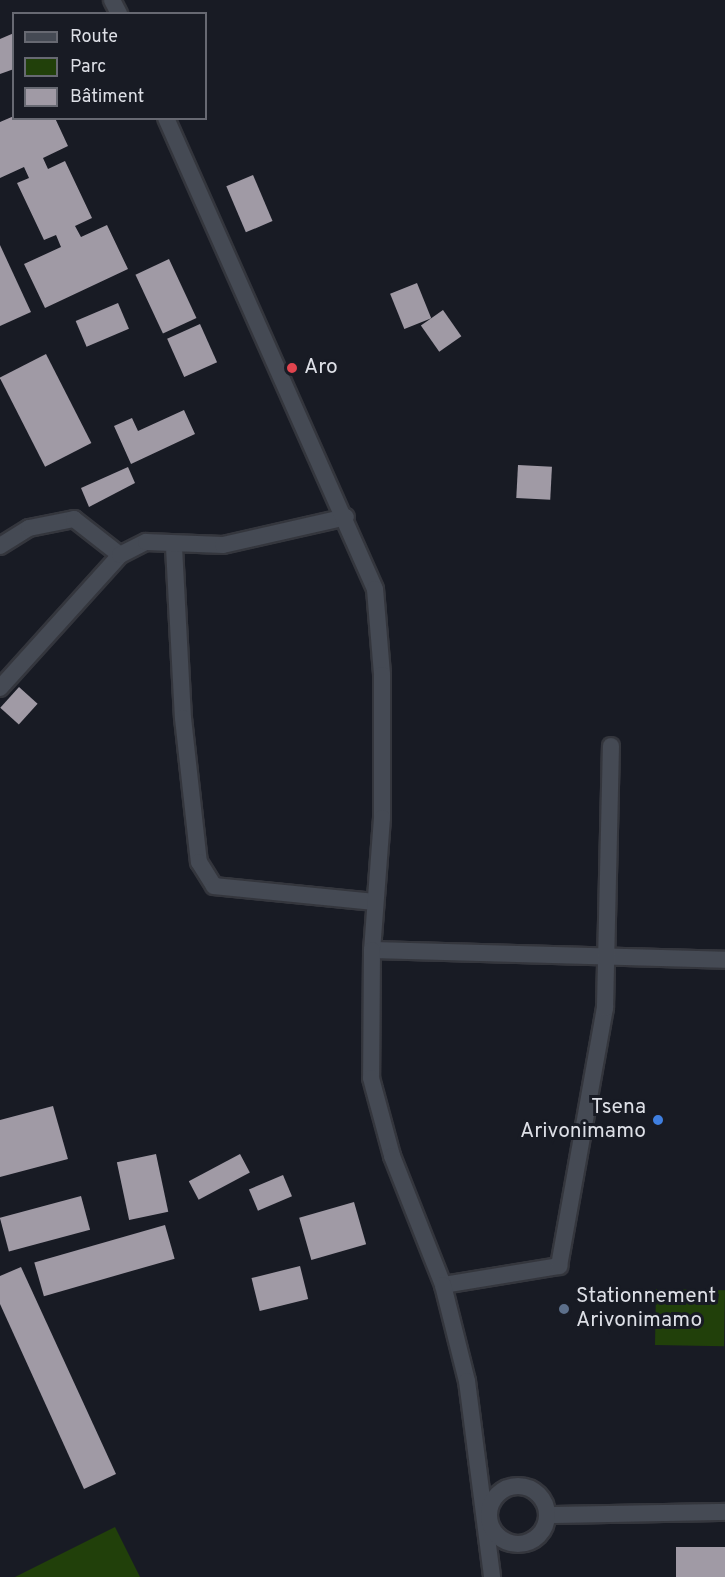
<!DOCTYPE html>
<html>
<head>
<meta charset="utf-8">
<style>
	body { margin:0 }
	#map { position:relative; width:725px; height:1577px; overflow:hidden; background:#181b24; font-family:Overpass,sans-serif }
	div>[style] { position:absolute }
	.green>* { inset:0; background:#21400a; transform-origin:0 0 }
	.building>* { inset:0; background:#a09aa5; transform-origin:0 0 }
	.roads { filter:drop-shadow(2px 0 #34363d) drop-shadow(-2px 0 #34363d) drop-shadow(0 2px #34363d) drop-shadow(0 -2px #34363d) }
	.minor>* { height:16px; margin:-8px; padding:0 8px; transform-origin:8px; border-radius:8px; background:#454a54 }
	.tertiary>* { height:16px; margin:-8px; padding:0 8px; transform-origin:8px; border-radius:8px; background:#454a54 }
	.tertiary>.ring { margin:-8px; padding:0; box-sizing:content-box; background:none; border:16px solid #454a54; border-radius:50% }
	.dots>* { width:16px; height:16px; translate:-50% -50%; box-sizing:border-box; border:3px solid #181b24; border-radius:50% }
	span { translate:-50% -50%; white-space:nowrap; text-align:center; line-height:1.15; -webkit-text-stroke:6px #181b24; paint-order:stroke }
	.poi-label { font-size:21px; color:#dddfe6 }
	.left { translate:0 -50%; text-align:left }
	.right { translate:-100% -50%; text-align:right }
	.legend { position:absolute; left:12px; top:12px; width:195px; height:108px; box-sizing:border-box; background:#181b24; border:2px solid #676972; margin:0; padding:8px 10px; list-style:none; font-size:18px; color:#dddfe6 }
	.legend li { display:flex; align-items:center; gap:12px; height:30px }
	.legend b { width:30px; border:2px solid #676972 }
</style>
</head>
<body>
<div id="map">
	<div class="green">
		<div style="left:656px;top:1289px;width:69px;height:56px;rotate:1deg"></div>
		<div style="clip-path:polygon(115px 1527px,140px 1577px,15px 1577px)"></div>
	</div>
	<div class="building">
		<div style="clip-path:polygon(14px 33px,14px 69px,0 74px,0 39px)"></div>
		<div style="clip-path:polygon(14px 116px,55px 118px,68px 146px,43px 158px,48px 169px,65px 161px,92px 218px,75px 226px,81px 237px,107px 225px,128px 269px,45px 308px,24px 264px,61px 247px,56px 235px,44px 240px,17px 183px,29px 178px,24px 167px,0 178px,0 122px)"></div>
		<div style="left:253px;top:175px;width:50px;height:29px;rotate:67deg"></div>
		<div style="clip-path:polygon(0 245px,31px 312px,0 326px)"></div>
		<div style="left:169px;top:259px;width:65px;height:37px;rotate:65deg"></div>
		<div style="left:417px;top:283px;width:38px;height:29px;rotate:68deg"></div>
		<div style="left:118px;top:303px;width:28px;height:46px;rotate:67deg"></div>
		<div style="left:443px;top:310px;width:32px;height:27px;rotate:55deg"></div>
		<div style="left:200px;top:324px;width:42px;height:36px;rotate:66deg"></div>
		<div style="left:46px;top:354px;width:100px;height:52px;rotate:63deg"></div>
		<div style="clip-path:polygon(184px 410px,195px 434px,131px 464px,114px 426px,132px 418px,138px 431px)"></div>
		<div style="left:518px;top:465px;width:34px;height:33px;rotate:3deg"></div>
		<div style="clip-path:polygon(128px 467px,135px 483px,89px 507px,81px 488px)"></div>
		<div style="left:19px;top:687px;width:25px;height:28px;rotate:42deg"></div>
		<div style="clip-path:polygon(53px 1106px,68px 1159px,0 1177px,0 1120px)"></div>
		<div style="left:156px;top:1154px;width:59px;height:40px;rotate:78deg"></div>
		<div style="left:240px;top:1154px;width:21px;height:58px;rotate:62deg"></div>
		<div style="left:283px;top:1175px;width:23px;height:37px;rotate:67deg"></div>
		<div style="left:81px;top:1196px;width:35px;height:84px;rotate:75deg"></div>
		<div style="left:354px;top:1202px;width:44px;height:57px;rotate:74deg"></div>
		<div style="left:165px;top:1225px;width:35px;height:136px;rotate:74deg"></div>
		<div style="left:300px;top:1266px;width:34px;height:50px;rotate:76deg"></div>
		<div style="clip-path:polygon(21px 1267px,116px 1474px,84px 1489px,0 1304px,0 1276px)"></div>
		<div style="left:725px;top:1547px;width:30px;height:49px;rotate:90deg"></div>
	</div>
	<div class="roads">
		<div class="minor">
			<div style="left:0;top:546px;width:34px;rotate:-32deg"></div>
			<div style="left:29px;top:528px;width:46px;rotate:-11.3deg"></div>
			<div style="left:74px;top:519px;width:58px;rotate:38deg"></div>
			<div style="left:174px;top:547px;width:171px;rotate:87deg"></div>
			<div style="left:183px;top:718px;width:145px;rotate:83.7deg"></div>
			<div style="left:199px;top:862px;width:28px;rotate:58deg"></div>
			<div style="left:214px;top:886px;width:161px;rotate:5.7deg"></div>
			<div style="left:0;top:688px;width:179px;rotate:-47.9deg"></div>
			<div style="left:120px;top:555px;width:29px;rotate:-27deg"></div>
			<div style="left:146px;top:542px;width:77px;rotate:2.2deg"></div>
			<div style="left:223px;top:545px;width:126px;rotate:-12.8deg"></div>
			<div style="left:372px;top:950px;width:353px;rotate:1.6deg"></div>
			<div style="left:443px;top:1285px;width:118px;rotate:-9.3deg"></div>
			<div style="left:559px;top:1266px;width:262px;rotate:-79.9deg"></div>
			<div style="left:605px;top:1008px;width:262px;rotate:-88.7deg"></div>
			<div style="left:548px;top:1515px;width:177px;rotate:-1deg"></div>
		</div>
		<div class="tertiary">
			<div style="left:112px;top:0;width:16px;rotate:63deg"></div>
			<div style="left:166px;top:118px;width:515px;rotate:66.07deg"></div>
			<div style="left:375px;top:589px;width:86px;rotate:85.3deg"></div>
			<div style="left:382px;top:675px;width:143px;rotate:90deg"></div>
			<div style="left:382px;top:818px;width:132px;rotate:94.3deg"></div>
			<div style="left:372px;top:950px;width:128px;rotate:90.4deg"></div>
			<div style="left:371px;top:1078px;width:81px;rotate:74.9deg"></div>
			<div style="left:392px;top:1156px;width:139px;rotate:68.4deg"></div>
			<div style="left:443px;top:1285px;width:99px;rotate:76deg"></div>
			<div style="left:467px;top:1381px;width:198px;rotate:82.7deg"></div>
			<div class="ring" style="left:489px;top:1486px;width:42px;height:42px"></div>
		</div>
	</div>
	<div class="dots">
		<div style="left:292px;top:368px;background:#e0444e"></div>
		<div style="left:658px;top:1120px;background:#3f7fe0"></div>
		<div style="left:564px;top:1309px;background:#5c6f8a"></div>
	</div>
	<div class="poi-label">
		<span class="left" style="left:304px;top:368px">Aro</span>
		<span class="right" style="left:646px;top:1120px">Tsena<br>Arivonimamo</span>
		<span class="left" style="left:576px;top:1309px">Stationnement<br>Arivonimamo</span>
	</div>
	<ul class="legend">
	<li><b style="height:8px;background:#454a54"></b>Route</li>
	<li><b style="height:16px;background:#21400a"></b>Parc</li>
	<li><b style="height:16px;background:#a09aa5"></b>Bâtiment</li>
	</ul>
</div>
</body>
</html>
